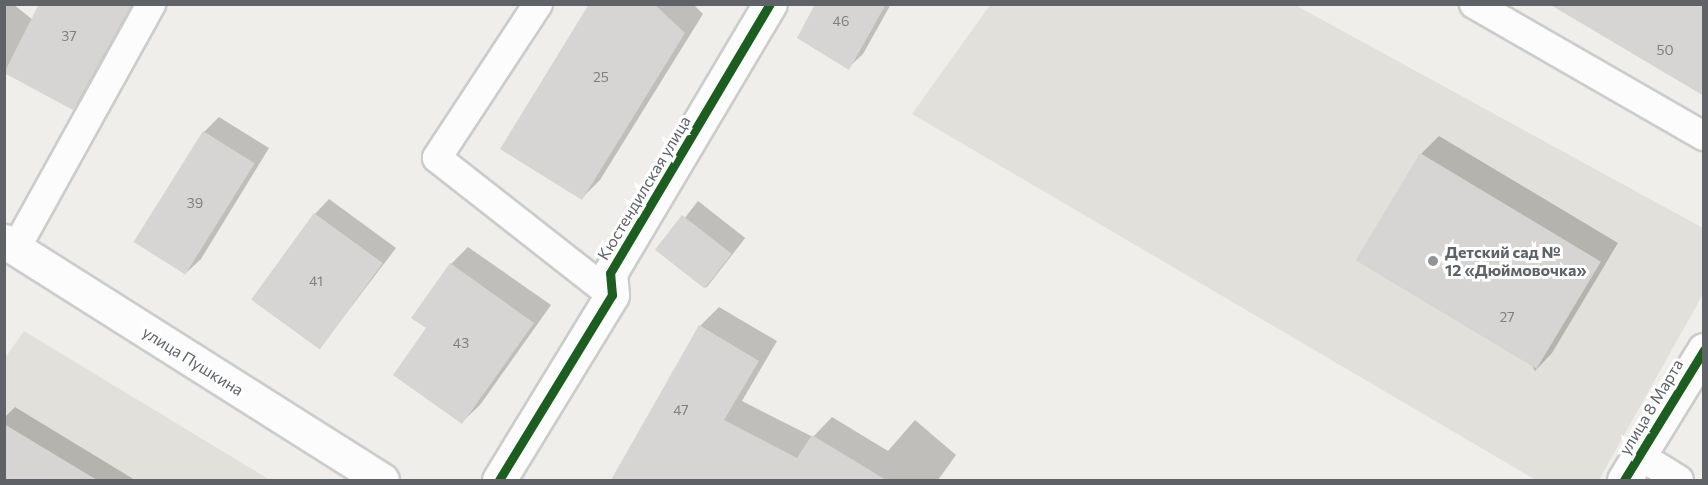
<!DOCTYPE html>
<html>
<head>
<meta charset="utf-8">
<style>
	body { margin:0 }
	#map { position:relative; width:1708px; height:485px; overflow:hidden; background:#efeeea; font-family:Commissioner,sans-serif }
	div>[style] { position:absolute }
	.education>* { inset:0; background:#e2e0da }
	.shadow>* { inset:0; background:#0003; transform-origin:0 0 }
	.building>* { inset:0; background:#d6d5d3; transform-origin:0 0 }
	.roads { filter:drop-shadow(2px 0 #cbcccc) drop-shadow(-2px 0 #cbcccc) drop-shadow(0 2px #cbcccc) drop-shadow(0 -2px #cbcccc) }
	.service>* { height:28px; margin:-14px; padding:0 14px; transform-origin:14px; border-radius:14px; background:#fdfcfc }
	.minor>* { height:33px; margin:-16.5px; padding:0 16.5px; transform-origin:16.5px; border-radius:16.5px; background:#fdfcfc }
	.tertiary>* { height:33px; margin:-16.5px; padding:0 16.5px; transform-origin:16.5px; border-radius:16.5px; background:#fdfcfc }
	.secondary>* { height:33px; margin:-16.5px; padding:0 16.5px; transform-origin:16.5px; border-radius:16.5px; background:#fdfcfc }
	.cycleway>* { height:9px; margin:-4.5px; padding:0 4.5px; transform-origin:4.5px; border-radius:4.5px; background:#1b5e20 }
	.dots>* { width:16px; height:16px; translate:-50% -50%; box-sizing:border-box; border:3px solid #fff; border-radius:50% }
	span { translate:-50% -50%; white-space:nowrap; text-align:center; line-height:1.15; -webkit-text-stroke:6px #fff; paint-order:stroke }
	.number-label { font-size:14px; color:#7e8184 }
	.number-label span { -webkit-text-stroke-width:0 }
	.street-label { font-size:16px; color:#5f6368 }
	.poi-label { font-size:16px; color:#5f6368; font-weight:700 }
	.left { translate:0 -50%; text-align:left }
	.frame { position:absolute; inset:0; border:6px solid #5f6368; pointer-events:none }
</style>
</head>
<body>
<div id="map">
	<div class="education">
		<div style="clip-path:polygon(990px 5px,1295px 5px,1703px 228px,1703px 294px,1599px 480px,1536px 480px,912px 114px)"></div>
		<div style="clip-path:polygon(24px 331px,270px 480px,5px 480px,5px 358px)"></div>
	</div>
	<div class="shadow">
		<div style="clip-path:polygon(4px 4px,13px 4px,33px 20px,41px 4px,139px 4px,92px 89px,73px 108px,4px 71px)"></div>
		<div style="clip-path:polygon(591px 4px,693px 4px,703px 14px,600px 180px,581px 199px)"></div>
		<div style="clip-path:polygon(816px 4px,891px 4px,863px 54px,848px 68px)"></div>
		<div style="clip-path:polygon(219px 117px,269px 148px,201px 259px,186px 273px,204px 132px)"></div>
		<div style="clip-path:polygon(1439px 136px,1618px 243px,1552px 353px,1535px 371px,1421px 154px)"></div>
		<div style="clip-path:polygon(329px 199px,396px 248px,319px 349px,315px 214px)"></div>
		<div style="left:698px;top:201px;width:60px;height:63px;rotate:38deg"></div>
		<div style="clip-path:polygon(468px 247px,551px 305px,480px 405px,462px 422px,428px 328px,451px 264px)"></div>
		<div style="clip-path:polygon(719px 307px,777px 341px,742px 401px,813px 437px,832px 417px,888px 451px,915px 420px,956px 455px,938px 480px,613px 480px,700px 326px)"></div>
		<div style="clip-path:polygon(15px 407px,135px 480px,4px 480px,4px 418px)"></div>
	</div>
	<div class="building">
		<div style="clip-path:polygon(39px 4px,132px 4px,73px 110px,4px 73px)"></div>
		<div style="clip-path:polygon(589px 4px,654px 4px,685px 33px,582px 200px,500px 149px)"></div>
		<div style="clip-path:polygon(815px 4px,886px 4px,849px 70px,797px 38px)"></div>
		<div style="clip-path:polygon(1549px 4px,1704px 4px,1704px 96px)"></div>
		<div style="left:203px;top:131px;width:61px;height:131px;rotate:32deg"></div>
		<div style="left:1420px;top:153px;width:211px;height:125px;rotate:31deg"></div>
		<div style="left:314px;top:213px;width:85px;height:107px;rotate:36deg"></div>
		<div style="left:682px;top:215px;width:63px;height:44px;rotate:38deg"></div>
		<div style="clip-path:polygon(450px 263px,534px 323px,462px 424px,393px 375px,426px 328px,411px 318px)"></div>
		<div style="clip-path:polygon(699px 325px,759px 361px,724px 420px,797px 458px,812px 435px,886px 480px,611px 480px)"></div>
		<div style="clip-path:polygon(4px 424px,97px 480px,4px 480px)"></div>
	</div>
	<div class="roads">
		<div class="service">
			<div style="left:538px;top:4px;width:184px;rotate:123.3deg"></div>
			<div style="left:437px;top:158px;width:222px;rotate:38.1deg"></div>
			<div style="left:1474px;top:4px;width:265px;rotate:29.9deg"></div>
			<div style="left:16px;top:248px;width:279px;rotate:-61deg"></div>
			<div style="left:1639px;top:455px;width:47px;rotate:32deg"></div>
		</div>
		<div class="minor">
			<div style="left:499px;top:480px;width:217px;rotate:-58.6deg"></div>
			<div style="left:612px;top:295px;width:22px;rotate:-95deg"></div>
			<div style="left:610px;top:273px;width:313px;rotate:-59.3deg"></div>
		</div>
		<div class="tertiary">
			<div style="left:1624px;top:480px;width:153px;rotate:-58.4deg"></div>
		</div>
		<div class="secondary">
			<div style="left:4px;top:241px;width:447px;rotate:32.3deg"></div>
		</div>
	</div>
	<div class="cycleway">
		<div style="left:499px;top:480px;width:217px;rotate:-58.6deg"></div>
		<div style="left:612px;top:295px;width:22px;rotate:-95deg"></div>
		<div style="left:610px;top:273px;width:313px;rotate:-59.3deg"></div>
		<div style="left:1624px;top:480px;width:153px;rotate:-58.4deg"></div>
	</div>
	<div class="dots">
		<div style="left:1433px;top:261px;background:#919496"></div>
	</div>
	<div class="number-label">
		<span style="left:841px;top:21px">46</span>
		<span style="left:69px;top:36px">37</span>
		<span style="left:1665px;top:50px">50</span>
		<span style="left:601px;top:77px">25</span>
		<span style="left:195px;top:203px">39</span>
		<span style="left:316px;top:281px">41</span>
		<span style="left:1507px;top:317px">27</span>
		<span style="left:461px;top:343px">43</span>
		<span style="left:681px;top:410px">47</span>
	</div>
	<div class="street-label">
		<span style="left:644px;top:188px;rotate:-59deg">Кюстендилская улица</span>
		<span style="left:193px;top:361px;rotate:32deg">улица Пушкина</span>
		<span style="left:1651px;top:407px;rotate:-59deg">улица 8 Марта</span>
	</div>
	<div class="poi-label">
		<span class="left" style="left:1445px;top:261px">Детский сад №<br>12 «Дюймовочка»</span>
	</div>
	<div class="frame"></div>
</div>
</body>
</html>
